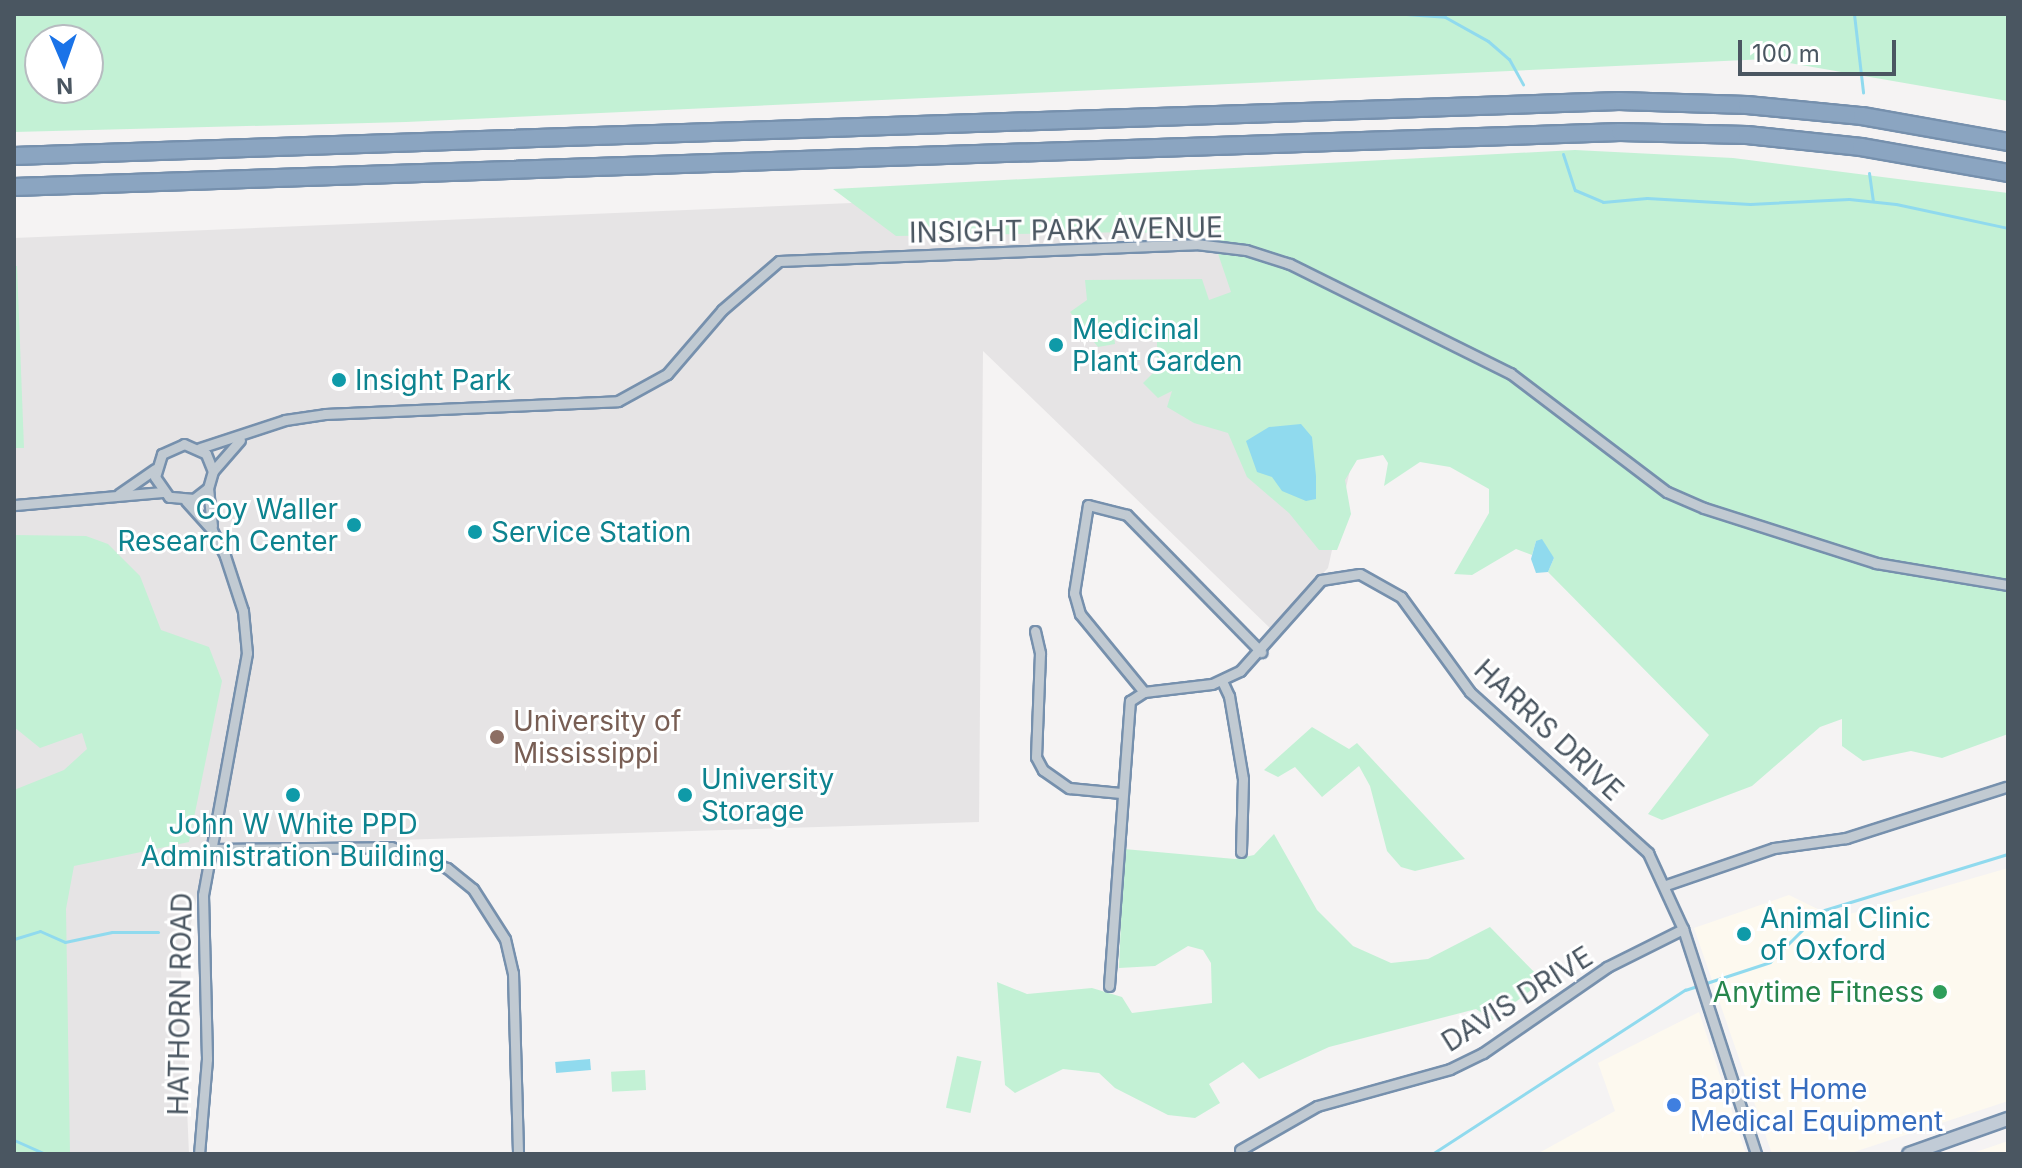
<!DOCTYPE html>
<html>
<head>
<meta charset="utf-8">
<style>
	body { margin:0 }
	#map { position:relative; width:2022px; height:1168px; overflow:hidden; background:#f5f3f3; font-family:Inter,sans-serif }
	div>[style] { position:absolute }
	.commercial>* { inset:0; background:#fdf9ef }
	.education>* { inset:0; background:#e6e4e5 }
	.green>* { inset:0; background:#c3f1d5; transform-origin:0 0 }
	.water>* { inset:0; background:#90daee; transform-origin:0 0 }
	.stream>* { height:3px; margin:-1.5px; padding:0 1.5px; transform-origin:1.5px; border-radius:1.5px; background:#90daee }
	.roads { filter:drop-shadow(2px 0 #7690ad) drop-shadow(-2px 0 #7690ad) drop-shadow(0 2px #7690ad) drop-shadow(0 -2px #7690ad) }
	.street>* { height:9px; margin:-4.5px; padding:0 4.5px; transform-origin:4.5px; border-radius:4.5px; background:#c1cad2 }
	.secondary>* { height:12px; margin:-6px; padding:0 6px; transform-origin:6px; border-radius:6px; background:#c1cbd6 }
	.highway>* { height:16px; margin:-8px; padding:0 8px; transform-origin:8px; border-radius:8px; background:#8ba5c1 }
	.dots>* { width:22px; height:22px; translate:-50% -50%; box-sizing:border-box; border:4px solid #fff; border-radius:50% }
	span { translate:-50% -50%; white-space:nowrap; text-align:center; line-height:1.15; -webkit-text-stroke:6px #fff; paint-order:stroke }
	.street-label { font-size:28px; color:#4a5661 }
	.culture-label { font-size:28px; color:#0d838f }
	.left { translate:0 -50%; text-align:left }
	.right { translate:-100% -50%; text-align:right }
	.education-label { font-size:28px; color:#785e54 }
	.leisure-label { font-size:28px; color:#27864d }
	.shop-label { font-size:28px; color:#366cbe }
	.frame { position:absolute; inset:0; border:16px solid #4a5661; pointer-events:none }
	.north { position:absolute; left:24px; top:24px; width:80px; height:80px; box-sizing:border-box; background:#fff; border:2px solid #b7bbc0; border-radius:50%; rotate:178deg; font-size:22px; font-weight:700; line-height:32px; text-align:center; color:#4a5661 }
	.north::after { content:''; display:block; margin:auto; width:28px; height:36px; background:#1a73e8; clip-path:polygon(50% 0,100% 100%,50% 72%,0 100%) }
	.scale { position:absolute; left:1738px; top:40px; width:158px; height:36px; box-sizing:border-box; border:4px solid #4a5661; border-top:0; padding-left:10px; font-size:24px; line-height:28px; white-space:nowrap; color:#4a5661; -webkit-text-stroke:6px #fff; paint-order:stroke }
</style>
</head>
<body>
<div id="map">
	<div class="commercial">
		<div style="clip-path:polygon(2008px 868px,2008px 1101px,1848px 1154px,1772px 1154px,1694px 928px,1789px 895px,1836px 918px)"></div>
		<div style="clip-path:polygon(1699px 1012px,1746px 1154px,1537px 1154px,1615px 1111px,1598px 1063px)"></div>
		<div style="clip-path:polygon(2008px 1141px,2008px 1154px,1970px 1154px)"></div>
	</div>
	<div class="education">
		<div style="clip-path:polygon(1644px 170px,1383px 323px,1328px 568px,1271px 629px,983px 351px,979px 822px,208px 846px,181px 969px,189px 1154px,14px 1154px,14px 238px)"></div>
	</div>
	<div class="green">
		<div style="clip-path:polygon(evenodd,14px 14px,2008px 14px,2008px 101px,1767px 59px,406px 122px,14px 132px,14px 14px,40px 40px,88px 40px,88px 88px,40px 88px,40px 40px)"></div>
		<div style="clip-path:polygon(1575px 150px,1733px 158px,2008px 193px,2008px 734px,1942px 758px,1911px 751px,1863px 761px,1842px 746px,1842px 719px,1820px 727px,1752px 786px,1662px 820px,1648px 814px,1709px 735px,1548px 572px,1554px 558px,1536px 541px,1532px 555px,1516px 549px,1472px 575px,1454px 574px,1489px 513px,1489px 489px,1450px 467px,1420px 462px,1384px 486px,1388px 463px,1383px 455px,1357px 460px,1345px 480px,1351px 514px,1337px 550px,1319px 550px,1289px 513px,1247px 477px,1228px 433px,1194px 423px,1167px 407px,1172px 391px,1158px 398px,1143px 383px,1157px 369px,1157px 337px,1114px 336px,1115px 344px,1098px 347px,1070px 312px,1087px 300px,1085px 280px,1202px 279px,1209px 300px,1231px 292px,1212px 236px,1132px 232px,896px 236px,833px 189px)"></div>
		<div style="clip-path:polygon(14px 266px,17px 266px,24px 448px,14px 448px)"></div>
		<div style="clip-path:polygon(14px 535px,86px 536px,108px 544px,140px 576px,161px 630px,209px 647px,222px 681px,189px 842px,74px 866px,66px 909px,70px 1154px,14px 1154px,14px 790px,64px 770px,87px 749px,82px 733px,40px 748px,14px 727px)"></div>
		<div style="clip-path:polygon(1312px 727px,1349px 749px,1357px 743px,1465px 859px,1415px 871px,1401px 867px,1387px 851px,1370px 786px,1359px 766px,1322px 797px,1295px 767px,1278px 777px,1264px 770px)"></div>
		<div style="clip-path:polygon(1274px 834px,1317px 910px,1353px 946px,1391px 963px,1428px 959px,1490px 927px,1543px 981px,1492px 1020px,1476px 1009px,1329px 1047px,1259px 1079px,1243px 1062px,1209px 1084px,1220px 1103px,1195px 1118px,1168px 1115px,1115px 1088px,1099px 1073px,1063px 1069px,1015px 1093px,1005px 1085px,997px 982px,1027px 994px,1092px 988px,1122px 997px,1132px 1013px,1212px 1003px,1211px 963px,1203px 950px,1188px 946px,1155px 966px,1119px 968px,1124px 849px,1235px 859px,1254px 855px)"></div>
		<div style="left:957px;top:1056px;width:25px;height:53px;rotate:12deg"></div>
		<div style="left:645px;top:1070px;width:20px;height:34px;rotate:87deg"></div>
	</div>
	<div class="water">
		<div style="clip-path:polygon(1301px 424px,1312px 437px,1316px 476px,1316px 499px,1306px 501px,1282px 491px,1272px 477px,1257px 472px,1246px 441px,1269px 427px)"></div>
		<div style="clip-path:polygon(1542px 539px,1554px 558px,1548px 572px,1536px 573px,1531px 559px,1536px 541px)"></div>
		<div style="left:590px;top:1059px;width:11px;height:35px;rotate:85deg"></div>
	</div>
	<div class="stream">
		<div style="left:1406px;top:14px;width:39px;rotate:4deg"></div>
		<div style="left:1445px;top:17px;width:49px;rotate:29.2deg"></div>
		<div style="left:1488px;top:41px;width:28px;rotate:41deg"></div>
		<div style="left:1509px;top:59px;width:29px;rotate:61deg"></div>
		<div style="left:1854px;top:14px;width:79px;rotate:83.4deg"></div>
		<div style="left:1563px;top:154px;width:38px;rotate:72deg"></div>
		<div style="left:1575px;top:190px;width:30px;rotate:23deg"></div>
		<div style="left:1603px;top:202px;width:44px;rotate:-5.2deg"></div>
		<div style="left:1647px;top:198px;width:103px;rotate:3.3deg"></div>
		<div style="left:1750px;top:204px;width:99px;rotate:-2.9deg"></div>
		<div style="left:1849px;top:199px;width:47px;rotate:6.1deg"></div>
		<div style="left:1896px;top:204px;width:115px;rotate:12.1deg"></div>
		<div style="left:1869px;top:173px;width:28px;rotate:82deg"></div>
		<div style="left:14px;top:939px;width:27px;rotate:-17deg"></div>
		<div style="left:40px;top:931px;width:27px;rotate:24deg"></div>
		<div style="left:65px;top:942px;width:48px;rotate:-12deg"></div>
		<div style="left:112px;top:932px;width:46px"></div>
		<div style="left:14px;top:1140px;width:34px;rotate:24deg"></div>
		<div style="left:1432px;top:1154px;width:302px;rotate:-33deg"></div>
		<div style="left:1685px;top:990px;width:89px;rotate:-18.2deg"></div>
		<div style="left:1770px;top:962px;width:72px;rotate:-45deg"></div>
		<div style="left:1821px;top:911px;width:195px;rotate:-17deg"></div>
	</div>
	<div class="roads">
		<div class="street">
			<div style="left:200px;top:448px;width:89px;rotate:-18.2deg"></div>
			<div style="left:285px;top:420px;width:40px;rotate:-8.5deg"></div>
			<div style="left:325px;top:414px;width:293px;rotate:-2.5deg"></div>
			<div style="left:618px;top:401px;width:56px;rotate:-28.9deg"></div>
			<div style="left:667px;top:374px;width:84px;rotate:-49.3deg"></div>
			<div style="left:722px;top:310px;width:75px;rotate:-40.7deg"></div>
			<div style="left:779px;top:261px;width:417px;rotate:-2.3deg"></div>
			<div style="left:1196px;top:244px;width:50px;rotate:6.8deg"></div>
			<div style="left:1246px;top:250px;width:46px;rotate:17.7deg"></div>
			<div style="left:1290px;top:264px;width:246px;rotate:26.4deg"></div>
			<div style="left:1510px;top:373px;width:197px;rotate:37.2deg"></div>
			<div style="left:1667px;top:492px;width:40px;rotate:23.4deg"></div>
			<div style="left:1704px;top:508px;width:181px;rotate:17.7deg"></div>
			<div style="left:1876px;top:563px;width:134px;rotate:9.5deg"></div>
			<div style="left:213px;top:471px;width:41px;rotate:-48.9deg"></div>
			<div style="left:208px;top:488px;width:18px;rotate:142deg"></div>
			<div style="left:194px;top:499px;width:25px;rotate:-175deg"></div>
			<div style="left:169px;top:497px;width:24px;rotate:-125deg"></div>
			<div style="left:155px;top:477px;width:24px;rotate:-73deg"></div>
			<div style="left:162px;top:454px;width:24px;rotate:-24deg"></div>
			<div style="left:184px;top:444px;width:24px;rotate:24deg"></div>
			<div style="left:206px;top:454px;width:18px;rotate:68deg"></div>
			<div style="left:213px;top:471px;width:18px;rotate:106deg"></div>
			<div style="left:208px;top:488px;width:38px;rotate:84deg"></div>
			<div style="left:119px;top:494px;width:44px;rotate:-34.8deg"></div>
			<div style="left:186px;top:501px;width:39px;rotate:48deg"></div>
			<div style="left:212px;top:530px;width:29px;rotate:63deg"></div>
			<div style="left:225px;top:556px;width:58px;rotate:71.9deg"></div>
			<div style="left:243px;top:611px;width:42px;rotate:84.6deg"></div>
			<div style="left:247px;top:653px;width:246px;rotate:100.3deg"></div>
			<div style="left:203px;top:895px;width:164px;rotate:88.6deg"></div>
			<div style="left:207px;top:1059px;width:95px;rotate:94.8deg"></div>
			<div style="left:14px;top:505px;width:150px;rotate:-5deg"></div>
			<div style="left:1035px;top:631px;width:23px;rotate:77deg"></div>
			<div style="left:1040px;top:653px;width:104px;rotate:92.2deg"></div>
			<div style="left:1036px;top:757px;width:15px;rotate:62deg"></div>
			<div style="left:1043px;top:770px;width:32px;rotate:35deg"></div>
			<div style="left:1069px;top:788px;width:52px;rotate:5.5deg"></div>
			<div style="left:1222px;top:681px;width:17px;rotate:65deg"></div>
			<div style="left:1229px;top:696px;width:84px;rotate:80.4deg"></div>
			<div style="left:1243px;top:779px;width:73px;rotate:91.6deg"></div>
			<div style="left:1144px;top:692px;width:101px;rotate:-129.4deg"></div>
			<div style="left:1080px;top:614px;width:22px;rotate:-106deg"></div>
			<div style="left:1074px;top:593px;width:89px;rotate:-81deg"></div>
			<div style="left:1088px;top:505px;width:40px;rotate:14.4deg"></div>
			<div style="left:1127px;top:515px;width:192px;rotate:45.6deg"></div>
			<div style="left:212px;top:849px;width:179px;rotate:-0.6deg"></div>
			<div style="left:391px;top:847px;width:60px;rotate:20.6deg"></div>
			<div style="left:447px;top:868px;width:33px;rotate:39deg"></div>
			<div style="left:473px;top:889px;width:59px;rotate:57.4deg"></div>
			<div style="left:505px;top:939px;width:35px;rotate:77deg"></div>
			<div style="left:513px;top:973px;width:181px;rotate:88.4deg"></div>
			<div style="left:1666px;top:885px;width:114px;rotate:-18.9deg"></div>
			<div style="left:1774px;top:848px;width:73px;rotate:-7.9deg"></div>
			<div style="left:1846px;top:838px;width:168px;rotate:-17.7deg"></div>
			<div style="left:1109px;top:986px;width:286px;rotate:-85.8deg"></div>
			<div style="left:1130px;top:701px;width:17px;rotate:-33deg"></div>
			<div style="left:1144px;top:692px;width:68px;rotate:-6.7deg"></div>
			<div style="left:1212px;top:684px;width:31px;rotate:-25deg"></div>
			<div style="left:1240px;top:671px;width:122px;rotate:-48.3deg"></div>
			<div style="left:1321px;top:580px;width:39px;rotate:-9deg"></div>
			<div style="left:1360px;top:574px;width:47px;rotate:29.3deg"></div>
			<div style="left:1401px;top:597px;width:117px;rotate:54deg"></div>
			<div style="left:1470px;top:692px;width:240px;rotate:42.1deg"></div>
			<div style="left:1648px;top:853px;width:84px;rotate:65.3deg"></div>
			<div style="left:1683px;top:929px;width:237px;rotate:72deg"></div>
			<div style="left:1240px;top:1150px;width:89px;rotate:-29.7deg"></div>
			<div style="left:1317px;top:1106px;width:138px;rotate:-15.5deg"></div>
			<div style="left:1450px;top:1069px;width:37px;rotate:-26deg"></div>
			<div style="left:1483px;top:1053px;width:151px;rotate:-34.7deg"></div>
			<div style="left:1607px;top:967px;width:85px;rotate:-26.6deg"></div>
		</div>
		<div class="secondary">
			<div style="left:1909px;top:1154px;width:105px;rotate:-19.5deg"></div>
		</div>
		<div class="highway">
			<div style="left:14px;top:156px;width:1606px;rotate:-1.96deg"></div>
			<div style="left:1619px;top:101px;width:128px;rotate:1.8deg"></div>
			<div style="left:1747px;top:105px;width:116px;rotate:5.5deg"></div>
			<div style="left:1862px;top:116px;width:148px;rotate:10.1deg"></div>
			<div style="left:14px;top:187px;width:1607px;rotate:-1.96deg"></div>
			<div style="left:1620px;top:132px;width:127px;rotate:1.4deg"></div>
			<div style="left:1747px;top:135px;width:115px;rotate:6deg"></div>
			<div style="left:1861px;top:147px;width:149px;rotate:10deg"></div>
		</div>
	</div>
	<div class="dots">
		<div style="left:1056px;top:345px;background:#0f9aa8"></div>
		<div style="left:339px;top:380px;background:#0f9aa8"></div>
		<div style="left:354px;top:525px;background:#0f9aa8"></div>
		<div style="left:475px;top:532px;background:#0f9aa8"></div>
		<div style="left:497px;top:737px;background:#8d6e63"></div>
		<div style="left:293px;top:795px;background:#0f9aa8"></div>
		<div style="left:685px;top:795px;background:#0f9aa8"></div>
		<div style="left:1744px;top:934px;background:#0f9aa8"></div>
		<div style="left:1940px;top:992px;background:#2e9e5b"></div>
		<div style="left:1674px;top:1105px;background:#3f7fe0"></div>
	</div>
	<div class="street-label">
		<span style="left:1066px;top:230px;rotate:-1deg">INSIGHT PARK AVENUE</span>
		<span style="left:1549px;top:730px;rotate:43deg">HARRIS DRIVE</span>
		<span style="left:1517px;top:999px;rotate:-32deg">DAVIS DRIVE</span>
		<span style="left:180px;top:1004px;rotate:-89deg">HATHORN ROAD</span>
	</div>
	<div class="culture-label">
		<span class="left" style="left:1072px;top:345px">Medicinal<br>Plant Garden</span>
		<span class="left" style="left:355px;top:380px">Insight Park</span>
		<span class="right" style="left:338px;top:525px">Coy Waller<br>Research Center</span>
		<span class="left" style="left:491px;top:532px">Service Station</span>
		<span class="left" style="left:701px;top:795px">University<br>Storage</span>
		<span style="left:293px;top:840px">John W White PPD<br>Administration Building</span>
		<span class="left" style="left:1760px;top:934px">Animal Clinic<br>of Oxford</span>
	</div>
	<div class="education-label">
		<span class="left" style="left:513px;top:737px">University of<br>Mississippi</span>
	</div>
	<div class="leisure-label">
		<span class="right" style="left:1924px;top:992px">Anytime Fitness</span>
	</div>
	<div class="shop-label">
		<span class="left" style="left:1690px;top:1105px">Baptist Home<br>Medical Equipment</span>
	</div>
	<div class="frame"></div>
	<div class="north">N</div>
	<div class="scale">100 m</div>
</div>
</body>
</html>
